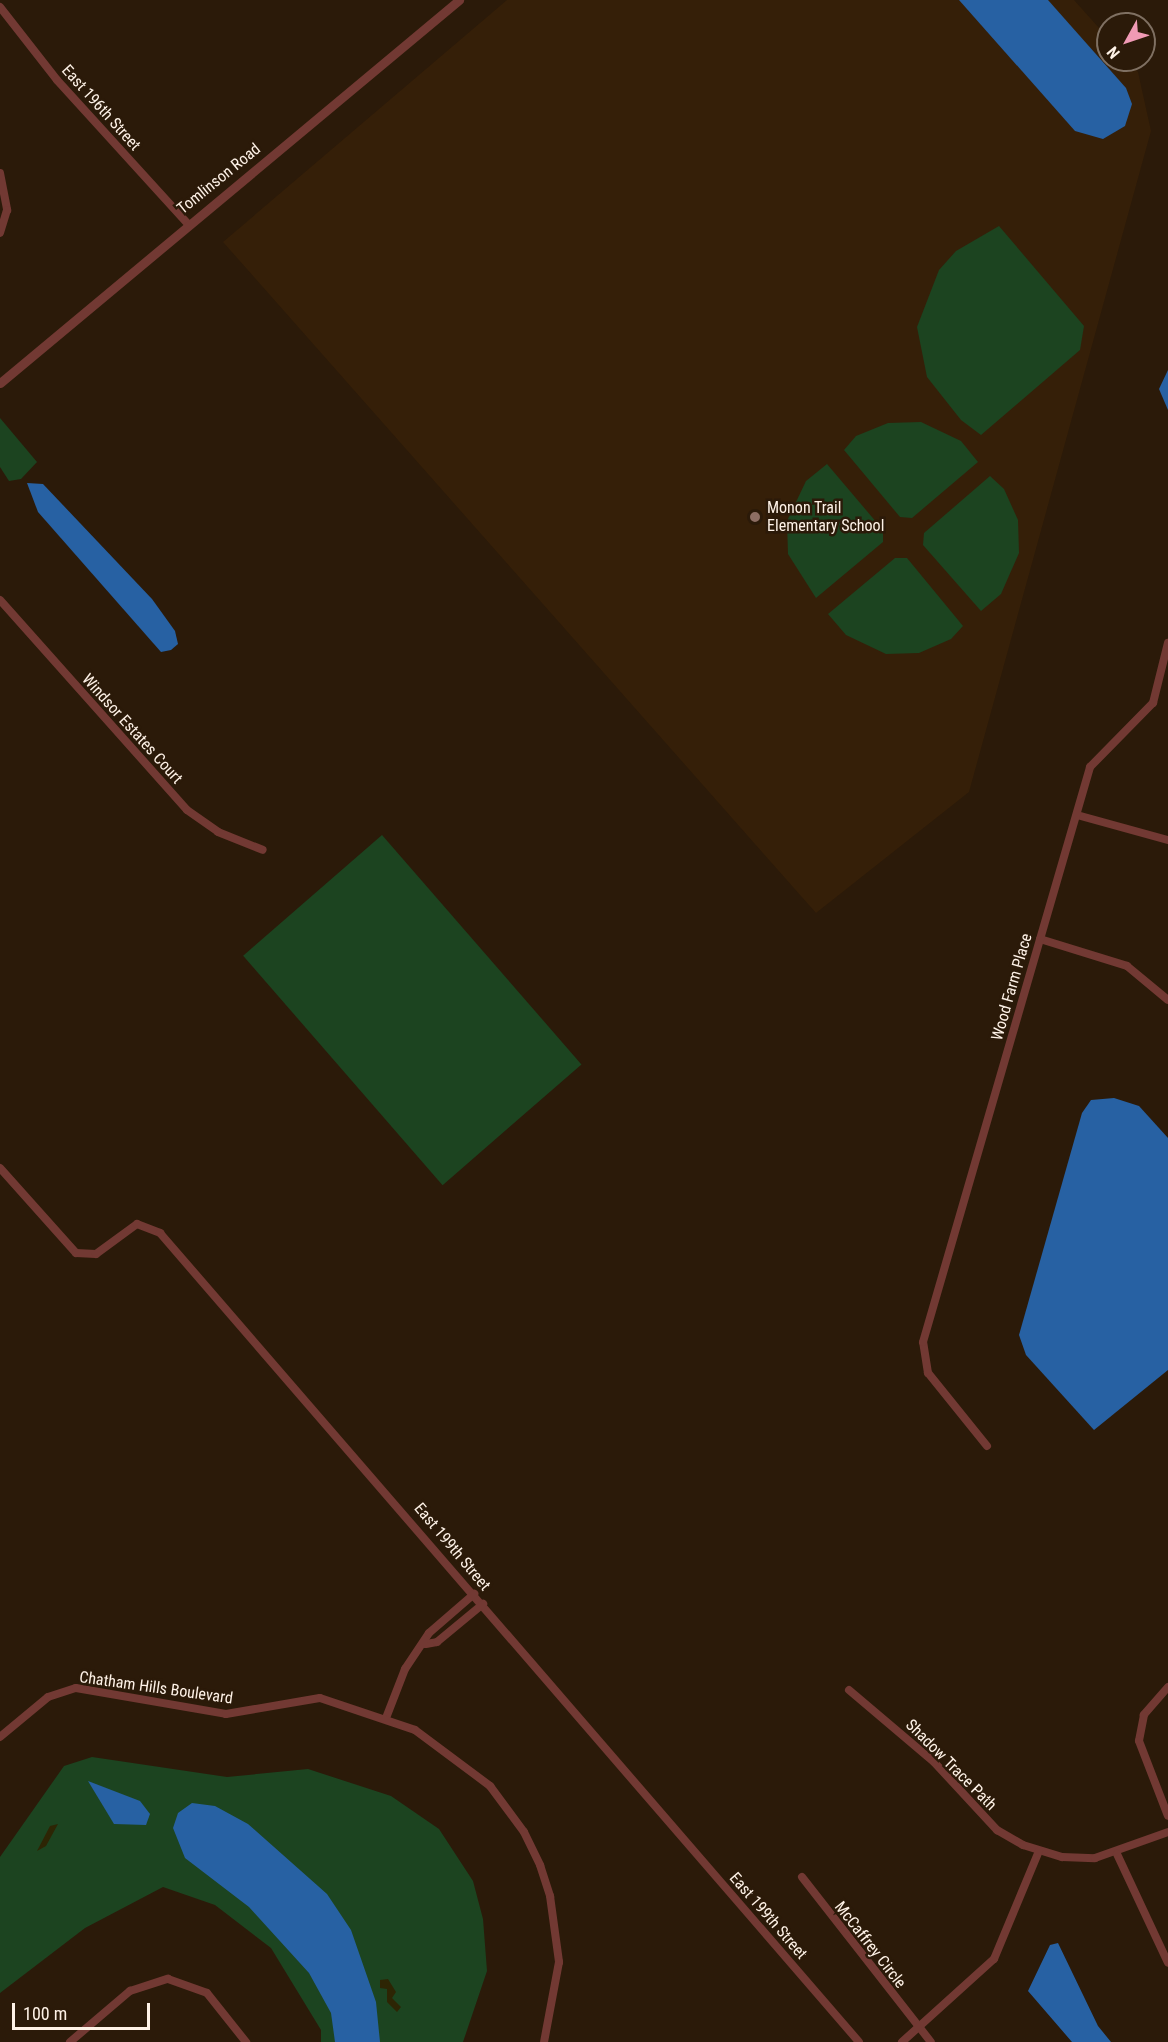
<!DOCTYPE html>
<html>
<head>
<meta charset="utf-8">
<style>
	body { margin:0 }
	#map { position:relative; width:1168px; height:2042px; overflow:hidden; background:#2b1a09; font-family:"Roboto Condensed",sans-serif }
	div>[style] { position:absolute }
	.built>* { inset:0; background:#351f08 }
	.green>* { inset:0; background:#1c4420; transform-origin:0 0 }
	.sand>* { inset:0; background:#2d2504 }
	.water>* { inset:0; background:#2761a3 }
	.minor>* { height:8px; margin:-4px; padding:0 4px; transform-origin:4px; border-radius:4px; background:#723933 }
	.tertiary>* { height:9px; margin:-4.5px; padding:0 4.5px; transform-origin:4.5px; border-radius:4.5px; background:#723933 }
	.dots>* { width:16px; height:16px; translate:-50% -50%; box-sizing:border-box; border:3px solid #2b1a09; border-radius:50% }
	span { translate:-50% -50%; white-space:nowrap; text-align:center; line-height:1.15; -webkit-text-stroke:5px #2b1a09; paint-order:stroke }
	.street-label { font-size:16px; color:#fef2e7 }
	.poi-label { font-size:16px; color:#fef2e7 }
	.left { translate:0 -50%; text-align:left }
	.north { position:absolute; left:1096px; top:12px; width:60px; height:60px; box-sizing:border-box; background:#2b1a09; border:2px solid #7f7062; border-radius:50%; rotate:230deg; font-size:16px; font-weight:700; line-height:24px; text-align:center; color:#fef2e7 }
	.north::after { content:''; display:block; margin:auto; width:21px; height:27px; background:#f09ab5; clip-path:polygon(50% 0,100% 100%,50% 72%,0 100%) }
	.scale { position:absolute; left:12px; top:2003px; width:138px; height:27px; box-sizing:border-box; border:3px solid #fef2e7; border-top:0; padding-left:8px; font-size:18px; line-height:21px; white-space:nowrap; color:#fef2e7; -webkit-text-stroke:4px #2b1a09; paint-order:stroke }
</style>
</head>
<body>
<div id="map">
	<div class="built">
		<div style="clip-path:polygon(507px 0,1074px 0,1108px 38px,1108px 60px,1127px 60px,1138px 72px,1151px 131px,969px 792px,816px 913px,223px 242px)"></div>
	</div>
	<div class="green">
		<div style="clip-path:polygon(999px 226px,1084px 326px,1080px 350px,981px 435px,961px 420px,927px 377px,917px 327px,939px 270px,956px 251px)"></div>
		<div style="clip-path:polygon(0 418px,37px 462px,21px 479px,9px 481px,0 467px)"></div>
		<div style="clip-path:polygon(921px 422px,961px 441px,978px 462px,912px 518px,900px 517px,844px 450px,856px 436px,888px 423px)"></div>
		<div style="clip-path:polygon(827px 464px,883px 530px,883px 542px,816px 598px,788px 554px,787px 521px,806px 481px)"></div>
		<div style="clip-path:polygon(990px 476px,1004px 489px,1018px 520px,1019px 553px,1001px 594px,981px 611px,923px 545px,924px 533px)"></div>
		<div style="clip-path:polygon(895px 558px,907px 558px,963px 626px,951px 639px,919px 653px,886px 654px,846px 635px,828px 614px)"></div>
		<div style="left:382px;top:835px;width:304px;height:184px;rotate:49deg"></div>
		<div style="clip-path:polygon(92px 1757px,227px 1777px,308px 1769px,391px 1796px,439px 1829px,473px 1881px,483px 1919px,487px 1971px,463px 2042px,321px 2042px,321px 2030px,271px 1948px,215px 1905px,163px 1887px,85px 1928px,0 1993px,0 1857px,64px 1766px)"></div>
	</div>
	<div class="sand">
		<div style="clip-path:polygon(58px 1824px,46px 1846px,37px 1851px,50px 1826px)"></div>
		<div style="clip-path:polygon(388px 1979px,396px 1992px,392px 1998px,401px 2007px,397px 2012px,387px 2002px,387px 1989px,380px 1988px,380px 1980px)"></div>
	</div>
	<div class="water">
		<div style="clip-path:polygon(959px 0,1048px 0,1126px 88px,1132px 104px,1125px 126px,1103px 139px,1075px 131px)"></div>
		<div style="clip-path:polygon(1168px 370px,1168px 410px,1159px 389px)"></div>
		<div style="clip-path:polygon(27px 483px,43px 484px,152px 599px,175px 631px,178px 644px,171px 650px,161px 652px,38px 512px)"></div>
		<div style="clip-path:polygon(1114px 1098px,1139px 1106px,1168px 1138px,1168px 1370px,1094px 1430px,1026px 1355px,1019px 1335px,1082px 1113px,1091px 1100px)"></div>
		<div style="clip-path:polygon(88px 1781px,140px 1801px,150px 1814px,146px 1825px,114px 1824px)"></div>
		<div style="clip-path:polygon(192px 1803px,215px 1806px,248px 1824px,327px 1894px,351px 1930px,376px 2002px,380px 2042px,335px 2042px,331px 2013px,309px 1973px,249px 1907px,185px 1858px,173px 1828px,178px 1813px)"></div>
		<div style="clip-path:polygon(1058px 1943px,1098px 2026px,1111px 2042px,1072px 2042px,1028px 1991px,1050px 1945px)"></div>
	</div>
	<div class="minor">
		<div style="left:0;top:7px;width:93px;rotate:52deg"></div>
		<div style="left:57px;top:80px;width:195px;rotate:47.7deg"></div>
		<div style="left:0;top:173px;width:38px;rotate:79deg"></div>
		<div style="left:7px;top:210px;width:24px;rotate:107deg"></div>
		<div style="left:0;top:600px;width:281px;rotate:48.3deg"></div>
		<div style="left:187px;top:810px;width:38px;rotate:35deg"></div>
		<div style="left:218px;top:832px;width:48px;rotate:21.8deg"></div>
		<div style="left:1077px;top:815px;width:94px;rotate:15.4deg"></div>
		<div style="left:1040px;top:939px;width:91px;rotate:17.2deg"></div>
		<div style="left:1127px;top:966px;width:53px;rotate:39.7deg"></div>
		<div style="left:0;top:1168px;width:114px;rotate:48.2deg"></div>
		<div style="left:76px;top:1253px;width:20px;rotate:3deg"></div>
		<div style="left:96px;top:1254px;width:51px;rotate:-36.2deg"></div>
		<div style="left:137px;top:1224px;width:25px;rotate:21deg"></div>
		<div style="left:160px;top:1233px;width:1069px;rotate:49.17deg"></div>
		<div style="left:987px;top:1446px;width:94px;rotate:-128.9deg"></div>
		<div style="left:928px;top:1373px;width:31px;rotate:-99deg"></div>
		<div style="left:923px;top:1342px;width:599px;rotate:-73.8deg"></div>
		<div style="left:1090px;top:767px;width:90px;rotate:-45.5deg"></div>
		<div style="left:1153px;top:703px;width:62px;rotate:-76deg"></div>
		<div style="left:426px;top:1644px;width:11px;rotate:-10deg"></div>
		<div style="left:437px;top:1642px;width:60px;rotate:-39.6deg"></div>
		<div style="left:1168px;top:1687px;width:37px;rotate:131deg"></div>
		<div style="left:1144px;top:1715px;width:26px;rotate:101deg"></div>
		<div style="left:1139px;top:1741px;width:80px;rotate:68.9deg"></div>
		<div style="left:849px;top:1690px;width:111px;rotate:40.3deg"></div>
		<div style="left:934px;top:1762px;width:93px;rotate:47.2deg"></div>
		<div style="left:997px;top:1830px;width:30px;rotate:30deg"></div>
		<div style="left:1023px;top:1845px;width:41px;rotate:17.1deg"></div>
		<div style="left:1062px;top:1857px;width:33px;rotate:2deg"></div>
		<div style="left:1095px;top:1858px;width:77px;rotate:-19.6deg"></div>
		<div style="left:386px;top:1718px;width:53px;rotate:-68.8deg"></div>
		<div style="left:405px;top:1669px;width:43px;rotate:-56.3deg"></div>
		<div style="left:429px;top:1633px;width:60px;rotate:-40.9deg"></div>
		<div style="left:0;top:1737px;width:62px;rotate:-39.8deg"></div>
		<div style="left:48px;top:1697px;width:29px;rotate:-18deg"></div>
		<div style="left:76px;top:1688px;width:152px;rotate:9.8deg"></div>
		<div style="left:226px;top:1714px;width:95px;rotate:-9.7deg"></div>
		<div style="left:320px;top:1698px;width:100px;rotate:18.6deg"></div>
		<div style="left:415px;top:1730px;width:94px;rotate:36.7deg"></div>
		<div style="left:490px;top:1786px;width:57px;rotate:53.5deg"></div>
		<div style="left:524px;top:1832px;width:37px;rotate:64deg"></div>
		<div style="left:540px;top:1865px;width:33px;rotate:72deg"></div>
		<div style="left:550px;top:1896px;width:67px;rotate:82.2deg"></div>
		<div style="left:559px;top:1962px;width:81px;rotate:100.6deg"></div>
		<div style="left:1117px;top:1854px;width:120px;rotate:64.9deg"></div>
		<div style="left:802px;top:1877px;width:209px;rotate:52deg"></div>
		<div style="left:70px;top:2042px;width:79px;rotate:-40.4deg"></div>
		<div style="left:130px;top:1991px;width:40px;rotate:-18deg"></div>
		<div style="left:168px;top:1979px;width:41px;rotate:19.7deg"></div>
		<div style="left:207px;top:1993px;width:63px;rotate:51.5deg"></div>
		<div style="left:902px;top:2042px;width:124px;rotate:-42.1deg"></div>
		<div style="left:994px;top:1959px;width:117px;rotate:-67.4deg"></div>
	</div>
	<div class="tertiary">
		<div style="left:0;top:383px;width:598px;rotate:-39.84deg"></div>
	</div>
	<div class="dots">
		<div style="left:755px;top:517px;background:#8d6e63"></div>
	</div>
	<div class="street-label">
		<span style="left:101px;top:108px;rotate:48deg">East 196th Street</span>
		<span style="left:219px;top:179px;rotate:-39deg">Tomlinson Road</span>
		<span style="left:132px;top:729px;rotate:48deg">Windsor Estates Court</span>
		<span style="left:1012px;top:987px;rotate:-74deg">Wood Farm Place</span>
		<span style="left:452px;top:1547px;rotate:50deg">East 199th Street</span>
		<span style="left:156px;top:1688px;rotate:8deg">Chatham Hills Boulevard</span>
		<span style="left:951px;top:1765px;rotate:45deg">Shadow Trace Path</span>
		<span style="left:768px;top:1916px;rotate:49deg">East 199th Street</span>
		<span style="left:870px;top:1945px;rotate:52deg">McCaffrey Circle</span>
	</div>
	<div class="poi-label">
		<span class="left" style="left:767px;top:517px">Monon Trail<br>Elementary School</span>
	</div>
	<div class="north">N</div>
	<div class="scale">100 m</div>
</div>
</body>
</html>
